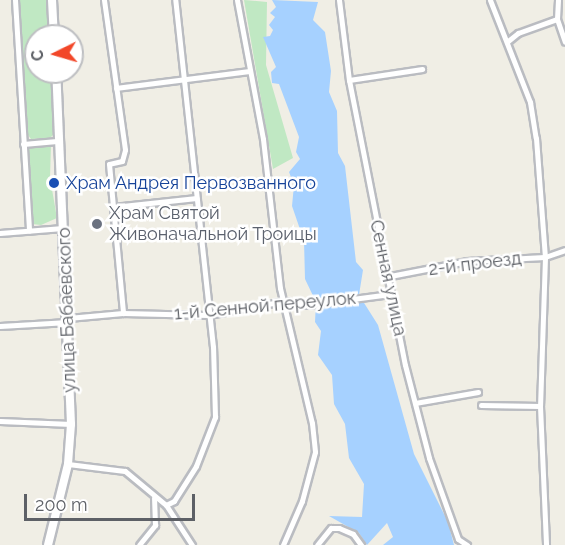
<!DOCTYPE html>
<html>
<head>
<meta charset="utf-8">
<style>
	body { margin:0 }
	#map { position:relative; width:565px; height:545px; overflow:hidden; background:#f0eee5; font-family:Raleway,sans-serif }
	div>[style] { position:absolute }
	.green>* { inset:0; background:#c0e8c3 }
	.water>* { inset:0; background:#a6d1ff }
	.roads { filter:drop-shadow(2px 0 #babcc1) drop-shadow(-2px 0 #babcc1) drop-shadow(0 2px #babcc1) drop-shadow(0 -2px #babcc1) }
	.street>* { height:5px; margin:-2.5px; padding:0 2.5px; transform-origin:2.5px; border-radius:2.5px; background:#fff }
	.secondary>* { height:8px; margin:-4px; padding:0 4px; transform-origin:4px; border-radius:4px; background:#fff }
	.dots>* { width:16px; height:16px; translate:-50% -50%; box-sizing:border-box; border:3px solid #fff; border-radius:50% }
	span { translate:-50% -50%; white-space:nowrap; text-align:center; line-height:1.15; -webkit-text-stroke:5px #fff; paint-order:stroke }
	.transit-label { font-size:18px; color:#164399 }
	.left { translate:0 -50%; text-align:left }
	.worship-label { font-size:18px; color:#5b616d }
	.street-label { font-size:18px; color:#5d6066 }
	.north { position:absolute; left:24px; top:24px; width:60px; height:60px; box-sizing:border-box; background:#fff; border:2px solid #bebfc2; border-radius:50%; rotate:265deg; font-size:16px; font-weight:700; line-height:24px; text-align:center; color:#5d6066 }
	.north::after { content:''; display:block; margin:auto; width:21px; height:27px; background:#f24729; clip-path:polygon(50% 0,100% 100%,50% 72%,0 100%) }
	.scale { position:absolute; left:24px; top:494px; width:171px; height:27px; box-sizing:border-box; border:3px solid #5d6066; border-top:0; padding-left:8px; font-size:18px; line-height:21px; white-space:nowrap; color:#5d6066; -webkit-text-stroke:4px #fff; paint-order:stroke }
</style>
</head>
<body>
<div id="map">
	<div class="green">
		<div style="clip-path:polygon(18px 0,48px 0,50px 36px,36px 36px,36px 72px,52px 72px,54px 134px,50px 138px,31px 139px,25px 131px)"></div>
		<div style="clip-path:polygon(244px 0,267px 2px,266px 65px,293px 158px,273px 169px)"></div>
		<div style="clip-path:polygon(51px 144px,50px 178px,57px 218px,41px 225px,32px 224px,27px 151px,33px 146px)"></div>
	</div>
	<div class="water">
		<div style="clip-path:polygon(272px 0,318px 2px,313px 20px,325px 32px,331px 71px,329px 92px,337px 111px,338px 153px,345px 166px,356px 262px,363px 270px,359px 295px,378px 325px,414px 454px,448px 522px,454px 545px,383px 545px,393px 537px,387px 523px,367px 545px,359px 533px,329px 516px,362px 517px,364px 484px,349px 458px,345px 424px,334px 404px,332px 375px,318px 355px,321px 331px,315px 322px,316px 302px,305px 279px,304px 241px,292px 206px,294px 185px,289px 172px,300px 159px,296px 152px,299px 137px,279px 84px,272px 83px,271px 72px,276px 67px,263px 37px,270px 36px,273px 30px,269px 25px,275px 17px,270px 13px,276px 7px)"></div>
	</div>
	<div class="roads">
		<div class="street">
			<div style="left:15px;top:0;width:231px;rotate:86.5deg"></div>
			<div style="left:104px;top:0;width:151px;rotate:82deg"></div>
			<div style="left:125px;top:150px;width:11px;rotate:105deg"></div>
			<div style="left:122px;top:161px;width:13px;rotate:167deg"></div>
			<div style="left:109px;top:164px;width:150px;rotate:84.6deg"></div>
			<div style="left:237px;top:0;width:141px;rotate:79.4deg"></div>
			<div style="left:263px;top:139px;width:150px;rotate:83.5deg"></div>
			<div style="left:280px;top:288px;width:139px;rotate:76.7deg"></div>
			<div style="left:312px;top:423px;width:29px;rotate:84deg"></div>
			<div style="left:315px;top:452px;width:51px;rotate:104.9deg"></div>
			<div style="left:302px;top:501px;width:48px;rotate:113.4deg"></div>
			<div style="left:339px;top:0;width:81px;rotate:82.9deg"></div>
			<div style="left:349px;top:80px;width:290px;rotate:78.9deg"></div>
			<div style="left:405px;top:365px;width:96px;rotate:75.5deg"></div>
			<div style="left:429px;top:458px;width:86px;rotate:70.3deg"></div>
			<div style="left:458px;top:539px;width:11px;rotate:34deg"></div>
			<div style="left:490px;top:0;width:110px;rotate:68.6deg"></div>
			<div style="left:530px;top:102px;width:36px;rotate:81deg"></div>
			<div style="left:536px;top:138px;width:119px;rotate:85.7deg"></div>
			<div style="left:545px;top:257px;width:149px;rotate:91.9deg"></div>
			<div style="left:540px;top:406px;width:139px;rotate:87.5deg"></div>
			<div style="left:558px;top:0;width:19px;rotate:93deg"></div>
			<div style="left:557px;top:19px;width:24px;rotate:71deg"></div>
			<div style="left:508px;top:41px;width:13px;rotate:-39deg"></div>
			<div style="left:518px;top:33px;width:41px;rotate:-19.7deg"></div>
			<div style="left:349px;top:80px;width:74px;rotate:-8.6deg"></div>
			<div style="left:116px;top:88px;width:134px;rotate:-7.3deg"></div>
			<div style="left:23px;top:144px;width:37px;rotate:-5deg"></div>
			<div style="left:113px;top:207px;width:84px;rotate:-6.1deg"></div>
			<div style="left:0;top:233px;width:63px;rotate:-4.5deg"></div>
			<div style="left:385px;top:277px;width:84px;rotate:-11deg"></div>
			<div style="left:467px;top:261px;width:78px;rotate:-2.9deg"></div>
			<div style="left:545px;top:257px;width:21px;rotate:-19deg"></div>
			<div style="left:68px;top:318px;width:55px;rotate:-5.2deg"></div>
			<div style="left:123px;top:313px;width:85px;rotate:1.3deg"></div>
			<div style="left:208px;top:315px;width:77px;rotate:-10.4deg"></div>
			<div style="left:284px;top:301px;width:23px;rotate:10deg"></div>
			<div style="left:307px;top:305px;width:84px;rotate:-7.5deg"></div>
			<div style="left:0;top:326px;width:68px;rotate:-3.4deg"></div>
			<div style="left:415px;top:403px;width:64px;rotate:-9.9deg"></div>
			<div style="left:481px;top:405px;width:59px;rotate:1deg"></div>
			<div style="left:0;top:421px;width:71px;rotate:2.4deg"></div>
			<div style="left:68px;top:464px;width:57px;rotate:7deg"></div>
			<div style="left:125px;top:471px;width:53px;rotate:39.7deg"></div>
			<div style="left:166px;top:505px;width:48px;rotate:57deg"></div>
			<div style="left:166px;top:505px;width:9px;rotate:-27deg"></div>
			<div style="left:174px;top:501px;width:41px;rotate:-57.8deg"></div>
			<div style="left:196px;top:466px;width:53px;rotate:-68.8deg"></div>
			<div style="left:215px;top:417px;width:70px;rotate:-91.6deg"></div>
			<div style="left:213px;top:347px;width:349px;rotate:-96.2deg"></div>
			<div style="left:139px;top:545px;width:26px;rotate:-51deg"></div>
			<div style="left:155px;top:525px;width:27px;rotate:-92deg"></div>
			<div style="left:317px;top:545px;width:22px;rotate:-51deg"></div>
			<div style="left:331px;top:528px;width:8px"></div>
			<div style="left:339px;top:528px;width:15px;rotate:23deg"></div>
			<div style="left:353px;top:534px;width:14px;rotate:54deg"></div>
		</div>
		<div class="secondary">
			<div style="left:52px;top:0;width:36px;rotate:87deg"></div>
			<div style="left:48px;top:545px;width:83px;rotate:-76.1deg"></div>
			<div style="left:68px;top:464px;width:40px;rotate:-85.7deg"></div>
			<div style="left:71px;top:424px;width:352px;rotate:-92.4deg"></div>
		</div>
	</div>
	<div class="dots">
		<div style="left:54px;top:183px;background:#1a4fb4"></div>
		<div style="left:97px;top:224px;background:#6b7280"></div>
	</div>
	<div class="transit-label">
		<span class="left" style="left:66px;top:183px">Храм Андрея Первозванного</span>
	</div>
	<div class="worship-label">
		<span class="left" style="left:109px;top:224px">Храм Святой<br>Живоначальной Троицы</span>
	</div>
	<div class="street-label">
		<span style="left:475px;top:264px;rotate:-7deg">2-й проезд</span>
		<span style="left:388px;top:278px;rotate:78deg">Сенная улица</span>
		<span style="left:265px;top:306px;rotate:-5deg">1-й Сенной переулок</span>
		<span style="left:67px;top:310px;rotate:-92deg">улица Бабаевского</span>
	</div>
	<div class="north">С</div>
	<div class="scale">200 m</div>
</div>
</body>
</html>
